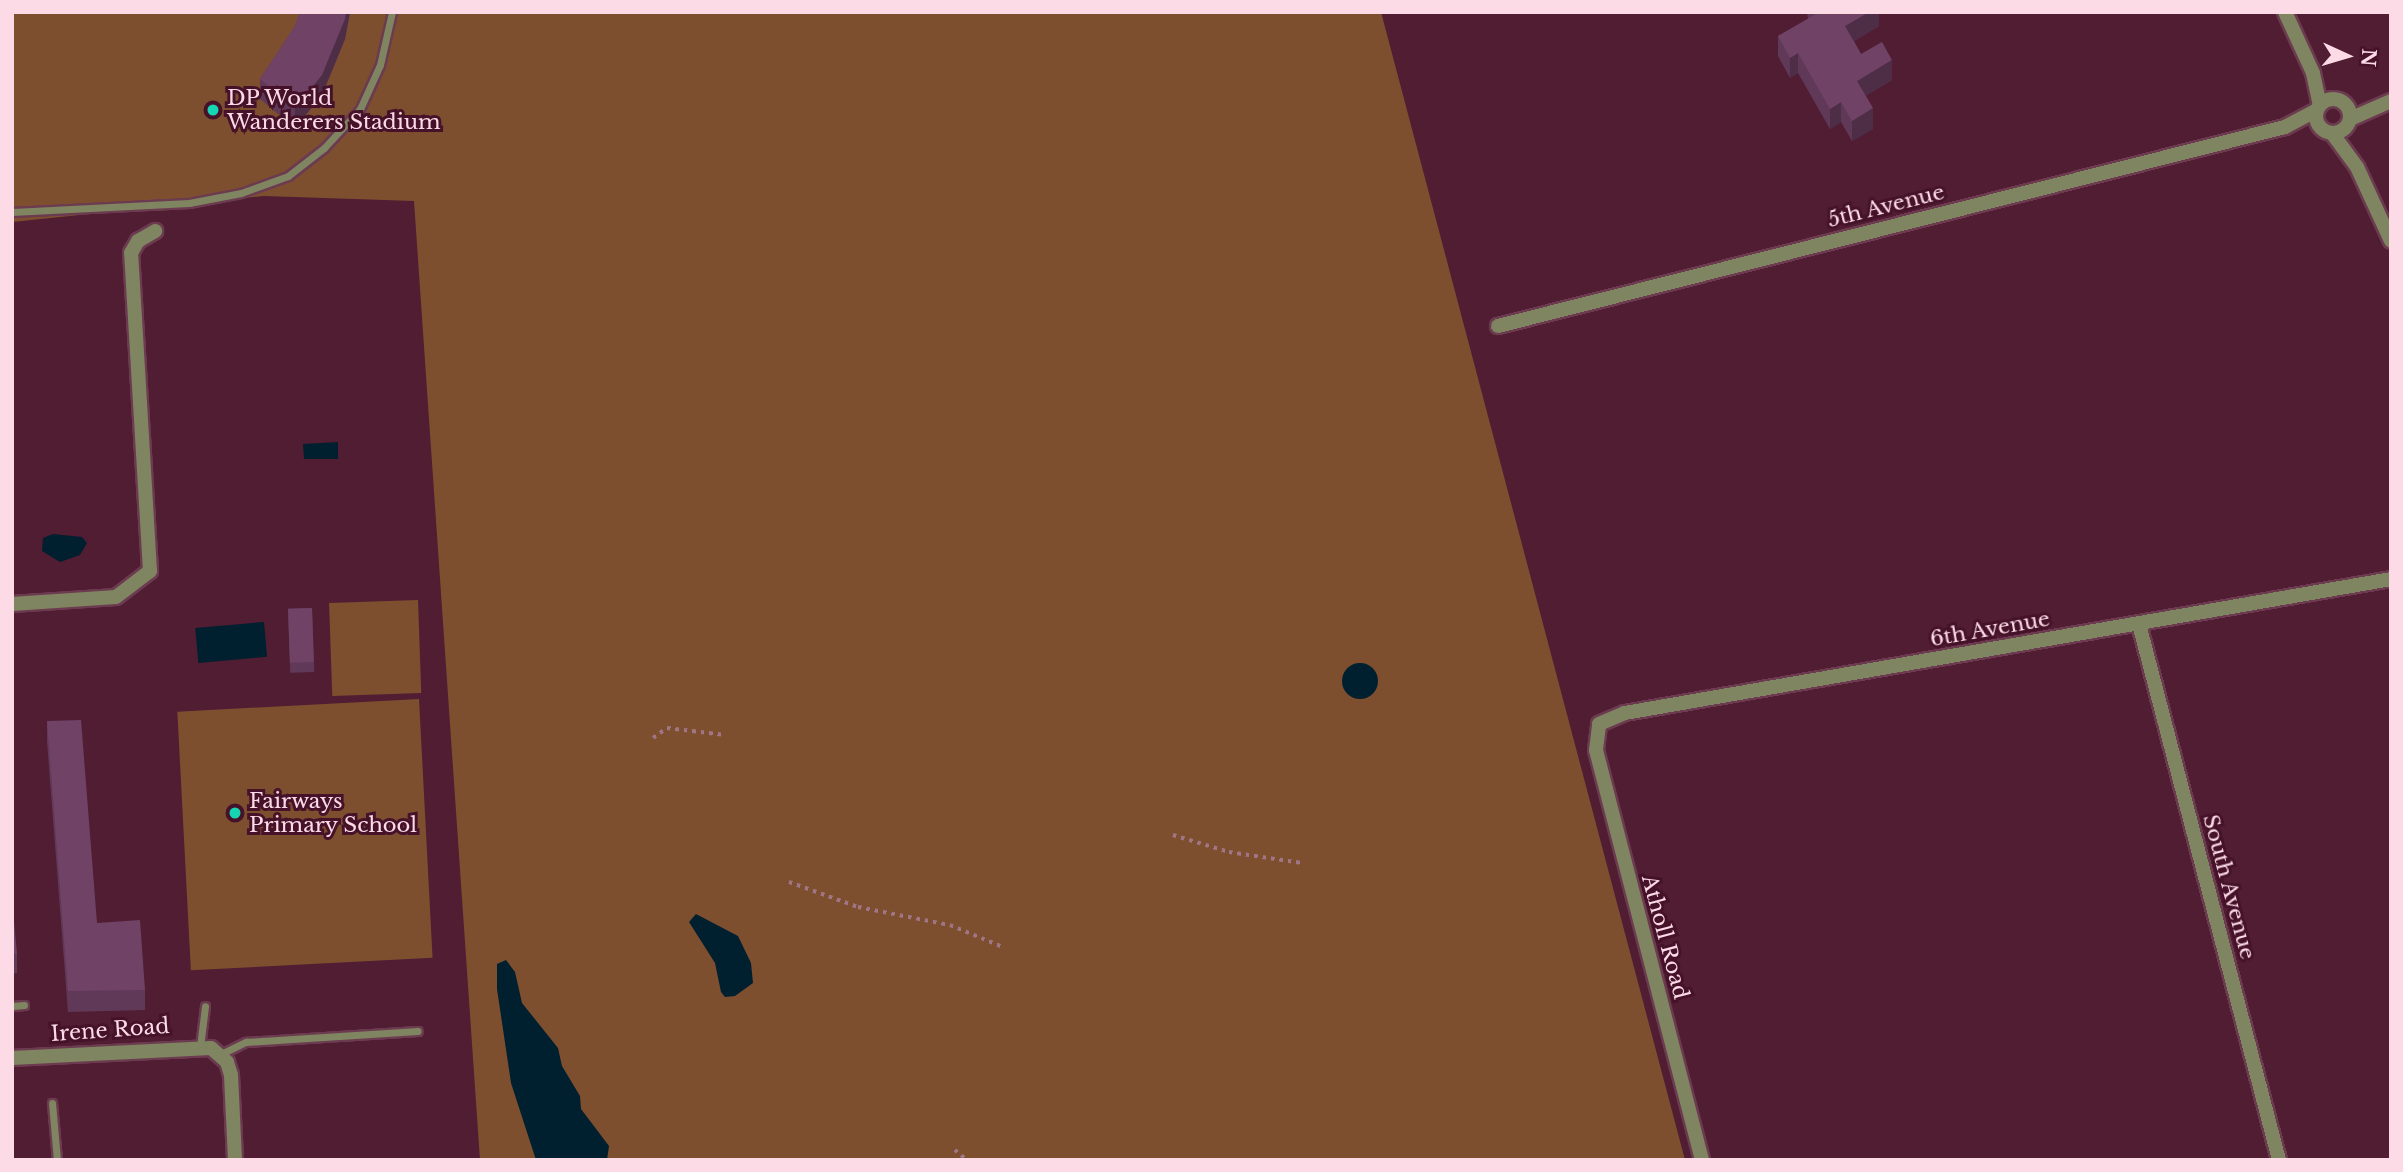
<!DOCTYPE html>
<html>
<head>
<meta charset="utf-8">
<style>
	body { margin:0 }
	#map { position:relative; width:2403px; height:1172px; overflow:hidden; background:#501d33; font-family:"Libre Baskerville",serif }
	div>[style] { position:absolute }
	.green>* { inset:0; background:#7d4f2f; transform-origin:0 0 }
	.water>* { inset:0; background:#001f2f; transform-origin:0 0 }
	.round { border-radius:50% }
	.path>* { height:3.5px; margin-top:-1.75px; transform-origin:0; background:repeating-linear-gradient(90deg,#a07586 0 3.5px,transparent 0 8.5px) }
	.roads { filter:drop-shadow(2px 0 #6c3b50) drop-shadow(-2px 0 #6c3b50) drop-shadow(0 2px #6c3b50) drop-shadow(0 -2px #6c3b50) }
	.service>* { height:7px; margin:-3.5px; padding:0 3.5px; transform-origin:3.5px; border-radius:3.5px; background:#7f8560 }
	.minor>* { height:14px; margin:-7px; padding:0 7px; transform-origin:7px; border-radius:7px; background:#7f8560 }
	.minor>.ring { margin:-7px; padding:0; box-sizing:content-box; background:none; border:14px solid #7f8560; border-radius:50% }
	.wall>* { inset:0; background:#603958; transform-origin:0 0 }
	.shaded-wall>* { inset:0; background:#4e2e47 }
	.building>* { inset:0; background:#704266; transform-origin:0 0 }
	.dots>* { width:19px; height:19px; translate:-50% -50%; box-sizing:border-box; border:4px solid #451229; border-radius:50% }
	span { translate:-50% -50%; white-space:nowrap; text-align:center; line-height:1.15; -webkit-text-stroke:6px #451229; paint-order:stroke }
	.poi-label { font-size:21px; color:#fddbe6 }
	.left { translate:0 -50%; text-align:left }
	.street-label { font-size:21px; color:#fddbe6 }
	.frame { position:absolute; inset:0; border:14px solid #fddbe6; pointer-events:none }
	.north { position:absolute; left:2312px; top:21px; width:70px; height:70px; -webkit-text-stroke:5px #451229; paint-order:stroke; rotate:94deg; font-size:19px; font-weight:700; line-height:28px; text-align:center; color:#fddbe6 }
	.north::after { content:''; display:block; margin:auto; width:24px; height:32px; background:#fddbe6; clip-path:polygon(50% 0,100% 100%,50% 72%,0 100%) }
</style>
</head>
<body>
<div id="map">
	<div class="green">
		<div style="clip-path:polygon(12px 12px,1381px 12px,1685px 1160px,480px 1160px,414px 201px,264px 196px,12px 222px)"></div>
		<div style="left:418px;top:600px;width:93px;height:89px;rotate:88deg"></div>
		<div style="left:419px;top:699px;width:259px;height:242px;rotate:87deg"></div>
	</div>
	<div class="water">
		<div style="clip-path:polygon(338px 442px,338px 459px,304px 459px,303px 444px)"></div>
		<div style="clip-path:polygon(53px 534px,82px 537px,87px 543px,80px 555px,60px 562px,42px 551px,43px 538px)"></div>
		<div style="left:264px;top:622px;width:35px;height:69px;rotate:85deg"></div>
		<div class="round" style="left:1342px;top:663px;width:36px;height:36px"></div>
		<div style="clip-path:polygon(696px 914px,738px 936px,751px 963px,753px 983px,735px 996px,725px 997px,721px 992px,715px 963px,689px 922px)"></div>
		<div style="clip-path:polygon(506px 960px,515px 972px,522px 1003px,558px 1048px,562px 1066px,580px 1096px,581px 1109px,609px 1146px,607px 1160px,536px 1160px,511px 1083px,497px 989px,497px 964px)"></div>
	</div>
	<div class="path">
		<div style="left:653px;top:738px;width:17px;rotate:-36deg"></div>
		<div style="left:667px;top:728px;width:59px;rotate:6.8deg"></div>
		<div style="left:1173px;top:835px;width:59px;rotate:16.9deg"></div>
		<div style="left:1229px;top:852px;width:74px;rotate:8.6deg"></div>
		<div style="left:789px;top:882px;width:73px;rotate:19.9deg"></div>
		<div style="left:858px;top:907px;width:94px;rotate:11.1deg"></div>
		<div style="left:950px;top:925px;width:57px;rotate:22.5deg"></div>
		<div style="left:955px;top:1150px;width:16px;rotate:40deg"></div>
	</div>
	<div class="roads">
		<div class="service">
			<div style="left:12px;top:212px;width:177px;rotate:-2.9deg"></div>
			<div style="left:189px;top:203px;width:53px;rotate:-10.9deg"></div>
			<div style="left:241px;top:193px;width:50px;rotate:-19.9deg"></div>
			<div style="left:288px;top:176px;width:46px;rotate:-37.9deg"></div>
			<div style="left:324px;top:148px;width:53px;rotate:-47.3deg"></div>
			<div style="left:360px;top:109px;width:48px;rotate:-65.6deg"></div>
			<div style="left:380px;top:65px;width:54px;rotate:-77.2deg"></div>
			<div style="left:12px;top:1006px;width:12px;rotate:-5deg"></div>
			<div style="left:200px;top:1047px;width:41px;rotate:-83deg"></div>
			<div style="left:221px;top:1054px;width:28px;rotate:-26deg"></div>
			<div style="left:246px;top:1042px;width:172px;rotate:-3.7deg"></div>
			<div style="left:52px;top:1103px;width:57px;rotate:85deg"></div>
		</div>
		<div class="minor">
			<div style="left:2285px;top:12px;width:67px;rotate:65.3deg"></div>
			<div style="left:2313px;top:73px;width:33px;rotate:78deg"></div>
			<div class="ring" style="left:2316px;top:99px;width:20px;height:20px"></div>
			<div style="left:2350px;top:119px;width:45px;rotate:-23.7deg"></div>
			<div style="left:2332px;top:133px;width:42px;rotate:53.7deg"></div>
			<div style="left:2357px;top:167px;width:81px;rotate:65.3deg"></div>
			<div style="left:1498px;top:326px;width:812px;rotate:-14.19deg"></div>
			<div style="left:2285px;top:127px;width:36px;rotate:-28deg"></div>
			<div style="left:12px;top:604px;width:104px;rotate:-3.9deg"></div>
			<div style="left:116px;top:597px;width:43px;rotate:-37.4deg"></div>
			<div style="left:150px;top:571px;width:319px;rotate:-93.4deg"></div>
			<div style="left:131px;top:253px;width:14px;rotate:-60deg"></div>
			<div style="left:138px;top:241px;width:20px;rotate:-30deg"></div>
			<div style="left:2139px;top:624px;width:554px;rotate:75.36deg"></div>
			<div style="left:12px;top:1058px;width:199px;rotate:-2.9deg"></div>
			<div style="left:211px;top:1048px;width:21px;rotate:41deg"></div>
			<div style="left:227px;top:1062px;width:14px;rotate:73deg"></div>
			<div style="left:231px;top:1075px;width:85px;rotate:87.3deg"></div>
			<div style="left:1702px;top:1160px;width:423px;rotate:-104.5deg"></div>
			<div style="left:1596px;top:750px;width:26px;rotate:-83deg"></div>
			<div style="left:1599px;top:724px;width:28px;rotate:-23deg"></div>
			<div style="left:1625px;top:713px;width:778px;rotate:-9.92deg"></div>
		</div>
	</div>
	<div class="wall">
		<div style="clip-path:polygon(300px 12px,350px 12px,345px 39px,322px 95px,295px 128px,260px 99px,260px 79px,295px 26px)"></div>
		<div style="clip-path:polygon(1807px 12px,1879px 12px,1879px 26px,1854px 41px,1861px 54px,1892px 80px,1865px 96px,1873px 129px,1852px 141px,1841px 122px,1830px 129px,1798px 73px,1790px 78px,1778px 56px,1778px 36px,1808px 19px)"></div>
		<div style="left:312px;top:608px;width:64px;height:24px;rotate:88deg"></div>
		<div style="clip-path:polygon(47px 721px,97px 923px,145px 990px,145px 1010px,68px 1012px,47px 742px)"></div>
		<div style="clip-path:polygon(12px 922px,17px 954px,17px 973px,12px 974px)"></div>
	</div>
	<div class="shaded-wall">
		<div style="clip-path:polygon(346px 12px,350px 12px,345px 39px,322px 95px,295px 128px,295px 108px)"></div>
		<div style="clip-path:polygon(1869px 12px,1879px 12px,1879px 26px,1845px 46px,1845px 26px)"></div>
		<div style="clip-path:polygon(1798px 53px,1798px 73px,1790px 78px,1790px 58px)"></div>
		<div style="clip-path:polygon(1892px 60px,1892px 80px,1857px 101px,1857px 81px)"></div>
		<div style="clip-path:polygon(1841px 102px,1841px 122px,1830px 129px,1830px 109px)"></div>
		<div style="clip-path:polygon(1873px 108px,1873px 129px,1852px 141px,1852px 121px)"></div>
	</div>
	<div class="building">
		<div style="clip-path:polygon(300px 12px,346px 12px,345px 19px,322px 75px,295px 108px,260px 79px,295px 26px)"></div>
		<div style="clip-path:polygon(1815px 12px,1869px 12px,1845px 26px,1861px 54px,1882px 42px,1892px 60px,1857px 81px,1873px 108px,1852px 121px,1841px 102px,1830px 109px,1798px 53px,1790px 58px,1778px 36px,1816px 14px)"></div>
		<div style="left:312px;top:608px;width:54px;height:24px;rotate:88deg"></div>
		<div style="clip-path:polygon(81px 720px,97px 923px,140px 920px,145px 990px,68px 991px,47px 721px)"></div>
		<div style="clip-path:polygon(12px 922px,14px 922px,17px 954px,12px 954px)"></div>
	</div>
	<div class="dots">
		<div style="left:213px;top:110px;background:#15d5b3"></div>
		<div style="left:235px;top:813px;background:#15d5b3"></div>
	</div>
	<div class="poi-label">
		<span class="left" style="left:227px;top:110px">DP World<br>Wanderers Stadium</span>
		<span class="left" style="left:249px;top:813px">Fairways<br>Primary School</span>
	</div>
	<div class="street-label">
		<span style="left:1886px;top:206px;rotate:-14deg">5th Avenue</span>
		<span style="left:1990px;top:629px;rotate:-10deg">6th Avenue</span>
		<span style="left:2229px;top:887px;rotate:75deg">South Avenue</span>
		<span style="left:1665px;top:937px;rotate:75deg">Atholl Road</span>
		<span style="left:110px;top:1030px;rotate:-4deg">Irene Road</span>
	</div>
	<div class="frame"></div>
	<div class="north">N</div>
</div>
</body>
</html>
